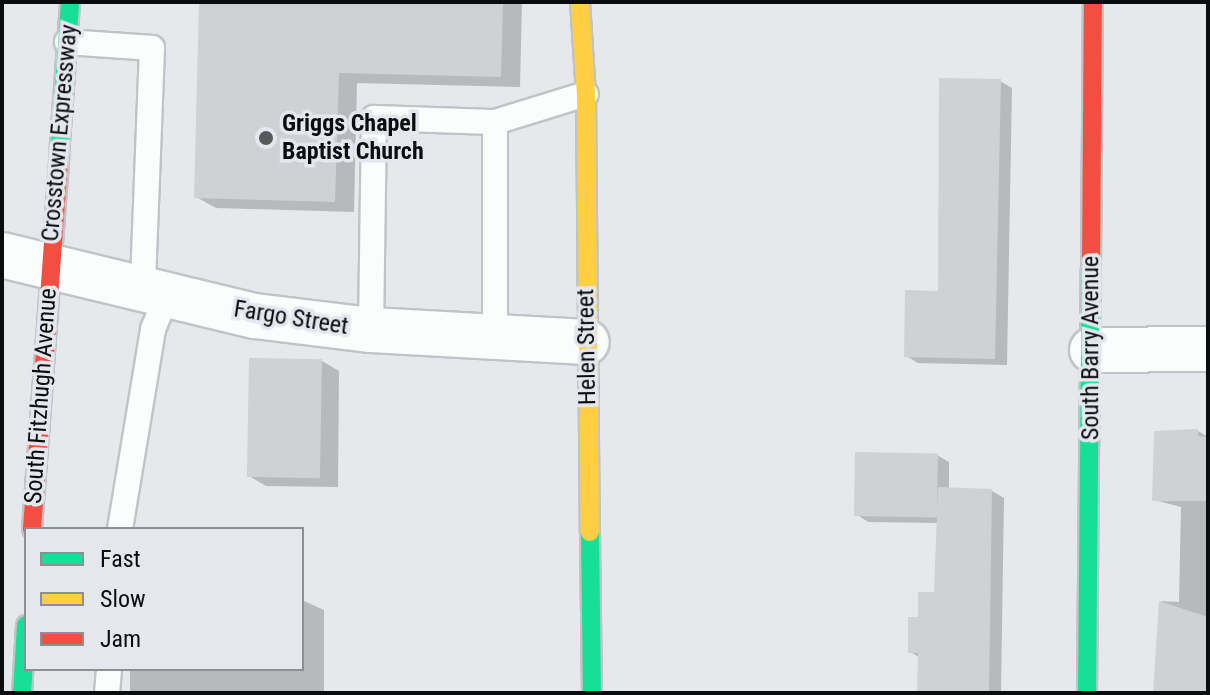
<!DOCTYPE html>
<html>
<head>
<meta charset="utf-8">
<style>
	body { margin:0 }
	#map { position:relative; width:1210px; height:695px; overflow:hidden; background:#e6e8ec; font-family:"Roboto Condensed",sans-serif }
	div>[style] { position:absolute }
	.shadow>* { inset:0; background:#0003 }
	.building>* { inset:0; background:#cfd1d4; transform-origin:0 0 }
	.roads { filter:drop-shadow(2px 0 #c2c3c6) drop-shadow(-2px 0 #c2c3c6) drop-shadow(0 2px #c2c3c6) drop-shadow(0 -2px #c2c3c6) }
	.lane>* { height:24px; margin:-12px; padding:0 12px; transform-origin:12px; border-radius:12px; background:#fbfcfc }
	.street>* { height:44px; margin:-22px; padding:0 22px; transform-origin:22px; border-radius:22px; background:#fbfcfc }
	.fast>* { height:18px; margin:-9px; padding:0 9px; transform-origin:9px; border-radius:9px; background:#16e098 }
	.slow>* { height:18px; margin:-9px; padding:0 9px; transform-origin:9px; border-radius:9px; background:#ffcf43 }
	.jam>* { height:18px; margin:-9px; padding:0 9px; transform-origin:9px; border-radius:9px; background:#f24e42 }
	.dots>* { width:22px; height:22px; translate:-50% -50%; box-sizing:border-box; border:4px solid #e4e7ee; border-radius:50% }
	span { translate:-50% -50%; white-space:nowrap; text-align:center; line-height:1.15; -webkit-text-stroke:7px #e4e7ee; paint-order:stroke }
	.poi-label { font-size:24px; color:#0b0c0e; font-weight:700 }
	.left { translate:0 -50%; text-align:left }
	.street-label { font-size:24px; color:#0b0c0e }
	.frame { position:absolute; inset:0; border:4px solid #0b0c0e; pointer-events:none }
	.legend { position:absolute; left:24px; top:527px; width:280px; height:144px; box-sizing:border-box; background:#e4e7ee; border:2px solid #8d8f94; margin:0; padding:10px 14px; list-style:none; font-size:24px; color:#0b0c0e }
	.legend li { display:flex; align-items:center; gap:16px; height:40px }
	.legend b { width:40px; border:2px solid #8d8f94 }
</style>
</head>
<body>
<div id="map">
	<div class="shadow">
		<div style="clip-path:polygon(201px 2px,522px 2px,520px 87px,357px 83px,354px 212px,216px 208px,196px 197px)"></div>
		<div style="clip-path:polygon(1000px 81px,1012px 88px,1007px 365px,918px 363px,906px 356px,940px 293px)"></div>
		<div style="clip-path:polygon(322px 361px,339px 371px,338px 487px,266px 486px,249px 476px)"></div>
		<div style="clip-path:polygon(1198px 431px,1208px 437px,1208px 693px,1159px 693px,1161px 601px,1179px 602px,1181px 507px,1154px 500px)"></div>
		<div style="clip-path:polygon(937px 455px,949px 462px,949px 489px,992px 491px,1004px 498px,1001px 693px,919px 693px,919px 657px,910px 652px,920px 619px,936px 594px,938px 523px,868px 522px,856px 514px)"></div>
		<div style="clip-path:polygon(302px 600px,324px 610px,324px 693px,130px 693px,130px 669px,302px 669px)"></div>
	</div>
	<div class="building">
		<div style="clip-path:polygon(199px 2px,503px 2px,501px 77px,339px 73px,335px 202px,194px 198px)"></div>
		<div style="clip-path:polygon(939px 78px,1001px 79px,995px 359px,904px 357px,905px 290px,938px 291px)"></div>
		<div style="left:249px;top:358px;width:73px;height:119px;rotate:1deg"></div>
		<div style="clip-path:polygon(1198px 429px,1198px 436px,1208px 437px,1208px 501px,1152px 501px,1154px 431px)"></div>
		<div style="left:855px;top:452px;width:83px;height:64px;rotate:1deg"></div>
		<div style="clip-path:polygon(938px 487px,992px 489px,989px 693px,917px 693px,918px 653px,908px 653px,908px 617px,918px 617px,918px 592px,934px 592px)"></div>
		<div style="clip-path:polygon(1159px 601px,1208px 617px,1208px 692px,1153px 693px)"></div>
	</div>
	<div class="roads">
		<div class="lane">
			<div style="left:67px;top:42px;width:85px;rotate:4deg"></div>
			<div style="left:152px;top:48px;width:239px;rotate:92.2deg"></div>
			<div style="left:495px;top:122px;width:95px;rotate:-17.1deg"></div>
			<div style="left:371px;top:330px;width:212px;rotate:-89.2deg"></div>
			<div style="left:374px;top:118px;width:121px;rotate:1.9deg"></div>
			<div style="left:495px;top:122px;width:215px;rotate:90deg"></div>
			<div style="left:120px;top:529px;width:203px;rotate:-80.6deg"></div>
			<div style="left:153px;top:329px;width:38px;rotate:-67deg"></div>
			<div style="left:107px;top:693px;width:24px;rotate:-85deg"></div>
		</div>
		<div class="street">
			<div style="left:2px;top:255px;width:260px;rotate:13.6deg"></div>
			<div style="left:255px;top:316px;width:117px;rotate:6.9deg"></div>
			<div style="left:371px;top:330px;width:216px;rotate:3.2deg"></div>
			<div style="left:1092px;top:350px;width:116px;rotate:-0.5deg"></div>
		</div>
		<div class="fast">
			<div style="left:59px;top:157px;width:155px;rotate:-85.9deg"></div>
			<div style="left:590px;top:532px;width:161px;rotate:89.3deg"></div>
			<div style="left:22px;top:693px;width:68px;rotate:-86.6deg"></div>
			<div style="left:1087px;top:693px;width:424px;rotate:-89.5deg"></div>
		</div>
		<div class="slow">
			<div style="left:580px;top:2px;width:92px;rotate:86.3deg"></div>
			<div style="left:586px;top:94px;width:438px;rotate:89.5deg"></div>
		</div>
		<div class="jam">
			<div style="left:1091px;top:269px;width:267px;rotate:-89.6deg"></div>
			<div style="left:32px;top:529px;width:373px;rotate:-85.8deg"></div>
		</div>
	</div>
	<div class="dots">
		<div style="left:266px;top:138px;background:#58595c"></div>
	</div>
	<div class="poi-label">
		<span class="left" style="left:282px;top:138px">Griggs Chapel<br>Baptist Church</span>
	</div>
	<div class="street-label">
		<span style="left:60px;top:133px;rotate:-85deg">Crosstown Expressway</span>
		<span style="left:291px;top:318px;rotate:9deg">Fargo Street</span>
		<span style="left:587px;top:347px;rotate:-91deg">Helen Street</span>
		<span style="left:1091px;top:348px;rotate:-90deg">South Barry Avenue</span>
		<span style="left:41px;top:396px;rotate:-86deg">South Fitzhugh Avenue</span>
	</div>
	<div class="frame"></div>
	<ul class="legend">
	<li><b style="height:10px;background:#16e098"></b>Fast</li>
	<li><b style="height:10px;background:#ffcf43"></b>Slow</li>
	<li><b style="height:10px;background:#f24e42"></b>Jam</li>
	</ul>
</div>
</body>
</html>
